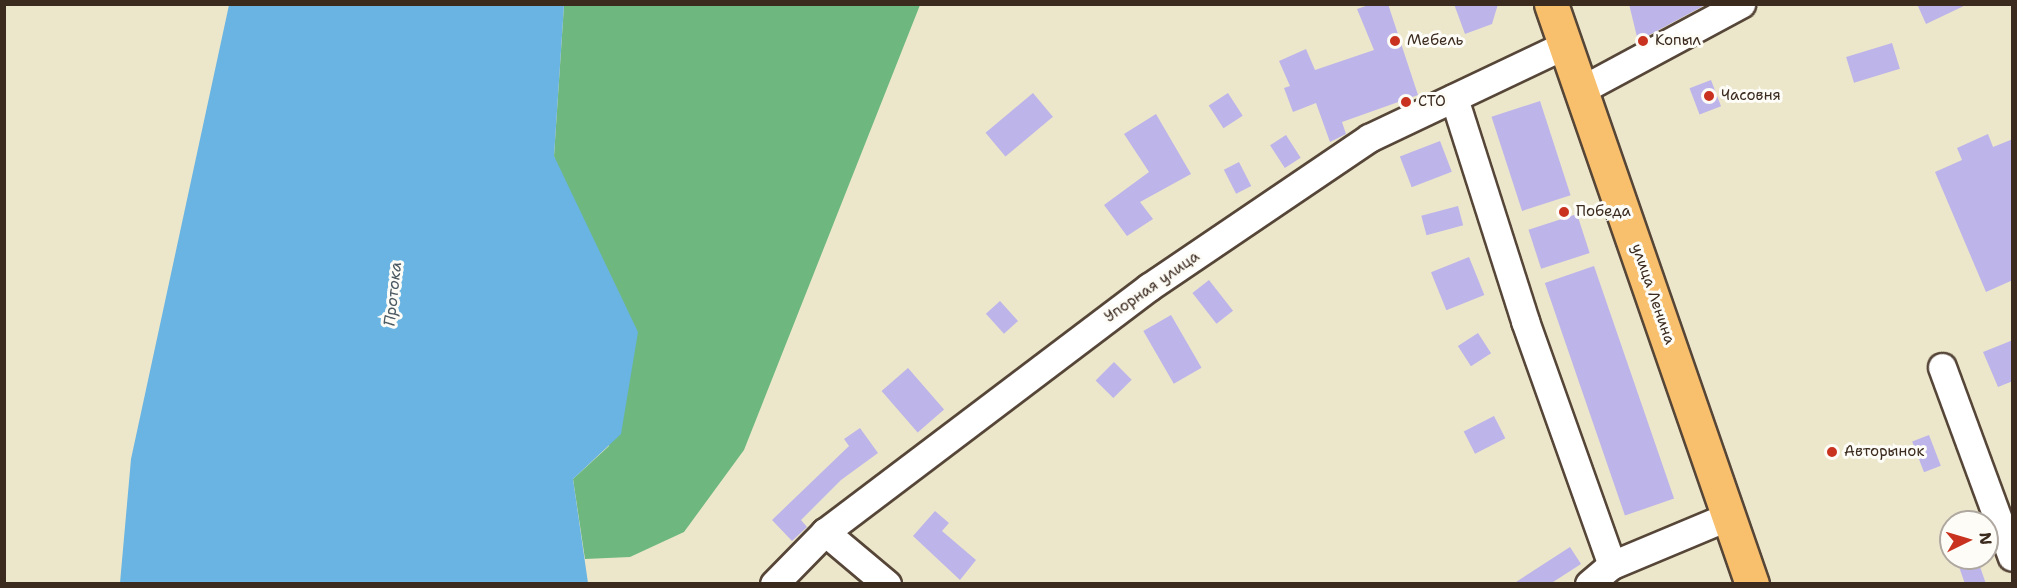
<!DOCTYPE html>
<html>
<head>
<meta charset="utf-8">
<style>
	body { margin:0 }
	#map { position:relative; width:2017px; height:588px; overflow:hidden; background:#ece7cb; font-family:"Shantell Sans",sans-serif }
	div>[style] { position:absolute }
	.forest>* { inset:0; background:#6eb87f }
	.water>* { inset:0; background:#69b4e2 }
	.building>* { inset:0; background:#bdb4e9; transform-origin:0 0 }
	.roads { filter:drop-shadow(2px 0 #564638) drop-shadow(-2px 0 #564638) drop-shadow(0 2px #564638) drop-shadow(0 -2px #564638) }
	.minor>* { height:27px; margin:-13.5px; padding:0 13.5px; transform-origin:13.5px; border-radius:13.5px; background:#fff }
	.major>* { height:33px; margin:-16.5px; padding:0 16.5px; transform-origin:16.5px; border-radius:16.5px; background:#f8bf6c }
	.dots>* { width:16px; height:16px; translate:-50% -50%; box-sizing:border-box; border:3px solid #fdfcf7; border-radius:50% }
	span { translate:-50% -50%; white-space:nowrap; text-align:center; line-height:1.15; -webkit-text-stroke:6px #fdfcf7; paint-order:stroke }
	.poi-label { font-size:15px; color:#3b2a1e }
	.left { translate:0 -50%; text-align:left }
	.street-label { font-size:15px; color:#3b2a1e }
	.water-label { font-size:16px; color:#4b5a63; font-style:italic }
	.frame { position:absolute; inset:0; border:6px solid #3b2a1e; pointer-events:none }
	.north { position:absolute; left:1939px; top:510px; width:60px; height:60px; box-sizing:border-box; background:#fdfcf7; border:2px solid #afa8a0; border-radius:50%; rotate:85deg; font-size:16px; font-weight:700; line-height:24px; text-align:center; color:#3b2a1e }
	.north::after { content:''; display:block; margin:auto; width:21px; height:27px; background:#c8321e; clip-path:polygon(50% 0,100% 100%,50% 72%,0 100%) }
</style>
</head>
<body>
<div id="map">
	<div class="forest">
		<div style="clip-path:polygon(564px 5px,920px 5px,744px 450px,684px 532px,630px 557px,585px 559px,573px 479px,609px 446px,554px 156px)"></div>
	</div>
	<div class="water">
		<div style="clip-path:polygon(229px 5px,564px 5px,554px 156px,638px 332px,621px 434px,573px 479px,588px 583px,120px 583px,131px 459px)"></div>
	</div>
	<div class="building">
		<div style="clip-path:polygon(1372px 4px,1388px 4px,1418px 95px,1342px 122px,1346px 134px,1330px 142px,1316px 103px,1293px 112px,1284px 88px,1290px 86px,1279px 61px,1306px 49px,1315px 70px,1374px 50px,1357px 9px)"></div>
		<div style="clip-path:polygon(1454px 4px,1498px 4px,1492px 24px,1465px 34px)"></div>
		<div style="clip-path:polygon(1629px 4px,1707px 4px,1638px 41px)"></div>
		<div style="clip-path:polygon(1917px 4px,1968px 4px,1926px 24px)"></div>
		<div style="left:1892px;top:43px;width:27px;height:48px;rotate:73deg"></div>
		<div style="left:1711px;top:80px;width:28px;height:23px;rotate:69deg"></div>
		<div style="left:1033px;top:93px;width:31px;height:62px;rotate:50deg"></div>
		<div style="left:1228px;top:93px;width:27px;height:23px;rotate:57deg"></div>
		<div style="left:1540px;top:101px;width:99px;height:51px;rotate:72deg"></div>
		<div style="clip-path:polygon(1156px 114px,1191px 174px,1140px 202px,1153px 219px,1127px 236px,1104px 205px,1149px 172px,1124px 134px)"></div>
		<div style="clip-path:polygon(1988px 134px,1993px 147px,2013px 139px,2013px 280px,1986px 292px,1935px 172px,1962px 160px,1957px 148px)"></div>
		<div style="left:1286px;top:135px;width:27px;height:19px;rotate:57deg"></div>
		<div style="left:1440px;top:141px;width:33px;height:43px;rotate:69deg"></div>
		<div style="left:1239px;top:162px;width:27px;height:17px;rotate:63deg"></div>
		<div style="left:1458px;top:206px;width:20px;height:38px;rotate:75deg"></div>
		<div style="left:1577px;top:214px;width:41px;height:51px;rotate:72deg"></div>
		<div style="left:1469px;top:257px;width:41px;height:41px;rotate:68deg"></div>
		<div style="left:1594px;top:266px;width:246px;height:52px;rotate:71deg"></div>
		<div style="left:1209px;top:280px;width:39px;height:21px;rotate:52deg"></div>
		<div style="left:1000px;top:301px;width:27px;height:19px;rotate:48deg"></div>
		<div style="left:1171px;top:315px;width:61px;height:32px;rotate:60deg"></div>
		<div style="left:1478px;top:333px;width:24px;height:24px;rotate:57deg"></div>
		<div style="clip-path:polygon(2013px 340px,2013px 381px,1998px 387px,1983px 352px)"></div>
		<div style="left:1114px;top:362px;width:25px;height:26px;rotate:45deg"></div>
		<div style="left:908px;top:368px;width:55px;height:35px;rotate:49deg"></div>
		<div style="left:1494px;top:416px;width:25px;height:34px;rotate:63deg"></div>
		<div style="clip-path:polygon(860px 428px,878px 453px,841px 480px,801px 520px,807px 527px,792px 541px,772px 520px,849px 446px,844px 439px)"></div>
		<div style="left:1929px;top:435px;width:33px;height:18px;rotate:69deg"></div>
		<div style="clip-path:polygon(935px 511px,949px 523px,942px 531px,976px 560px,960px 580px,913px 536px)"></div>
		<div style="clip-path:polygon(1570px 547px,1581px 564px,1550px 584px,1513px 584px)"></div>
		<div style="clip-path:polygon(1956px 558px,1977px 558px,1986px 584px,1965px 584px)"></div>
	</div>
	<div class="roads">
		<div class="minor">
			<div style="left:1581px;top:90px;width:182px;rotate:-28.3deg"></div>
			<div style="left:1454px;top:98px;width:234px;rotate:72.3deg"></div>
			<div style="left:1525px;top:321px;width:259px;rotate:70.4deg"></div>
			<div style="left:1942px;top:367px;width:202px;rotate:69.8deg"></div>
			<div style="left:825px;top:532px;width:81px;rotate:40deg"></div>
			<div style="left:774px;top:584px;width:73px;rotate:-45.6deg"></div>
			<div style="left:825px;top:532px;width:406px;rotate:-37.1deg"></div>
			<div style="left:1149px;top:287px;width:266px;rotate:-34.1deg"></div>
			<div style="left:1369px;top:138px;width:217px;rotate:-25.4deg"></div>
			<div style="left:1589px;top:584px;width:30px;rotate:-40deg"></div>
			<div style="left:1612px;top:565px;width:127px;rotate:-22.7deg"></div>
		</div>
		<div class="major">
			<div style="left:1551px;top:4px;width:614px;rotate:70.89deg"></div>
		</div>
	</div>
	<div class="dots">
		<div style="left:1395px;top:41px;background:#c8321e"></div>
		<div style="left:1643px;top:41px;background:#c8321e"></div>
		<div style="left:1709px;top:96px;background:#c8321e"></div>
		<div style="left:1406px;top:102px;background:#c8321e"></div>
		<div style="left:1564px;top:212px;background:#c8321e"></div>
		<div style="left:1832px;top:452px;background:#c8321e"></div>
	</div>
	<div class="poi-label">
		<span class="left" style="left:1407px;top:41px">Мебель</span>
		<span class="left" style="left:1655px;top:41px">Копыл</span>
		<span class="left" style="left:1721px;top:96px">Часовня</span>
		<span class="left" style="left:1418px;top:102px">СТО</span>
		<span class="left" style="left:1576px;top:212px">Победа</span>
		<span class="left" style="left:1844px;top:452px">Авторынок</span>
	</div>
	<div class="street-label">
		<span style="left:1152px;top:287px;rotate:-35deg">Упорная улица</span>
		<span style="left:1653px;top:294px;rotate:71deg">улица Ленина</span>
	</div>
	<div class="water-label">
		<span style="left:393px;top:294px;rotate:-84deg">Протока</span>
	</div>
	<div class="frame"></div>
	<div class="north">N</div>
</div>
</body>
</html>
